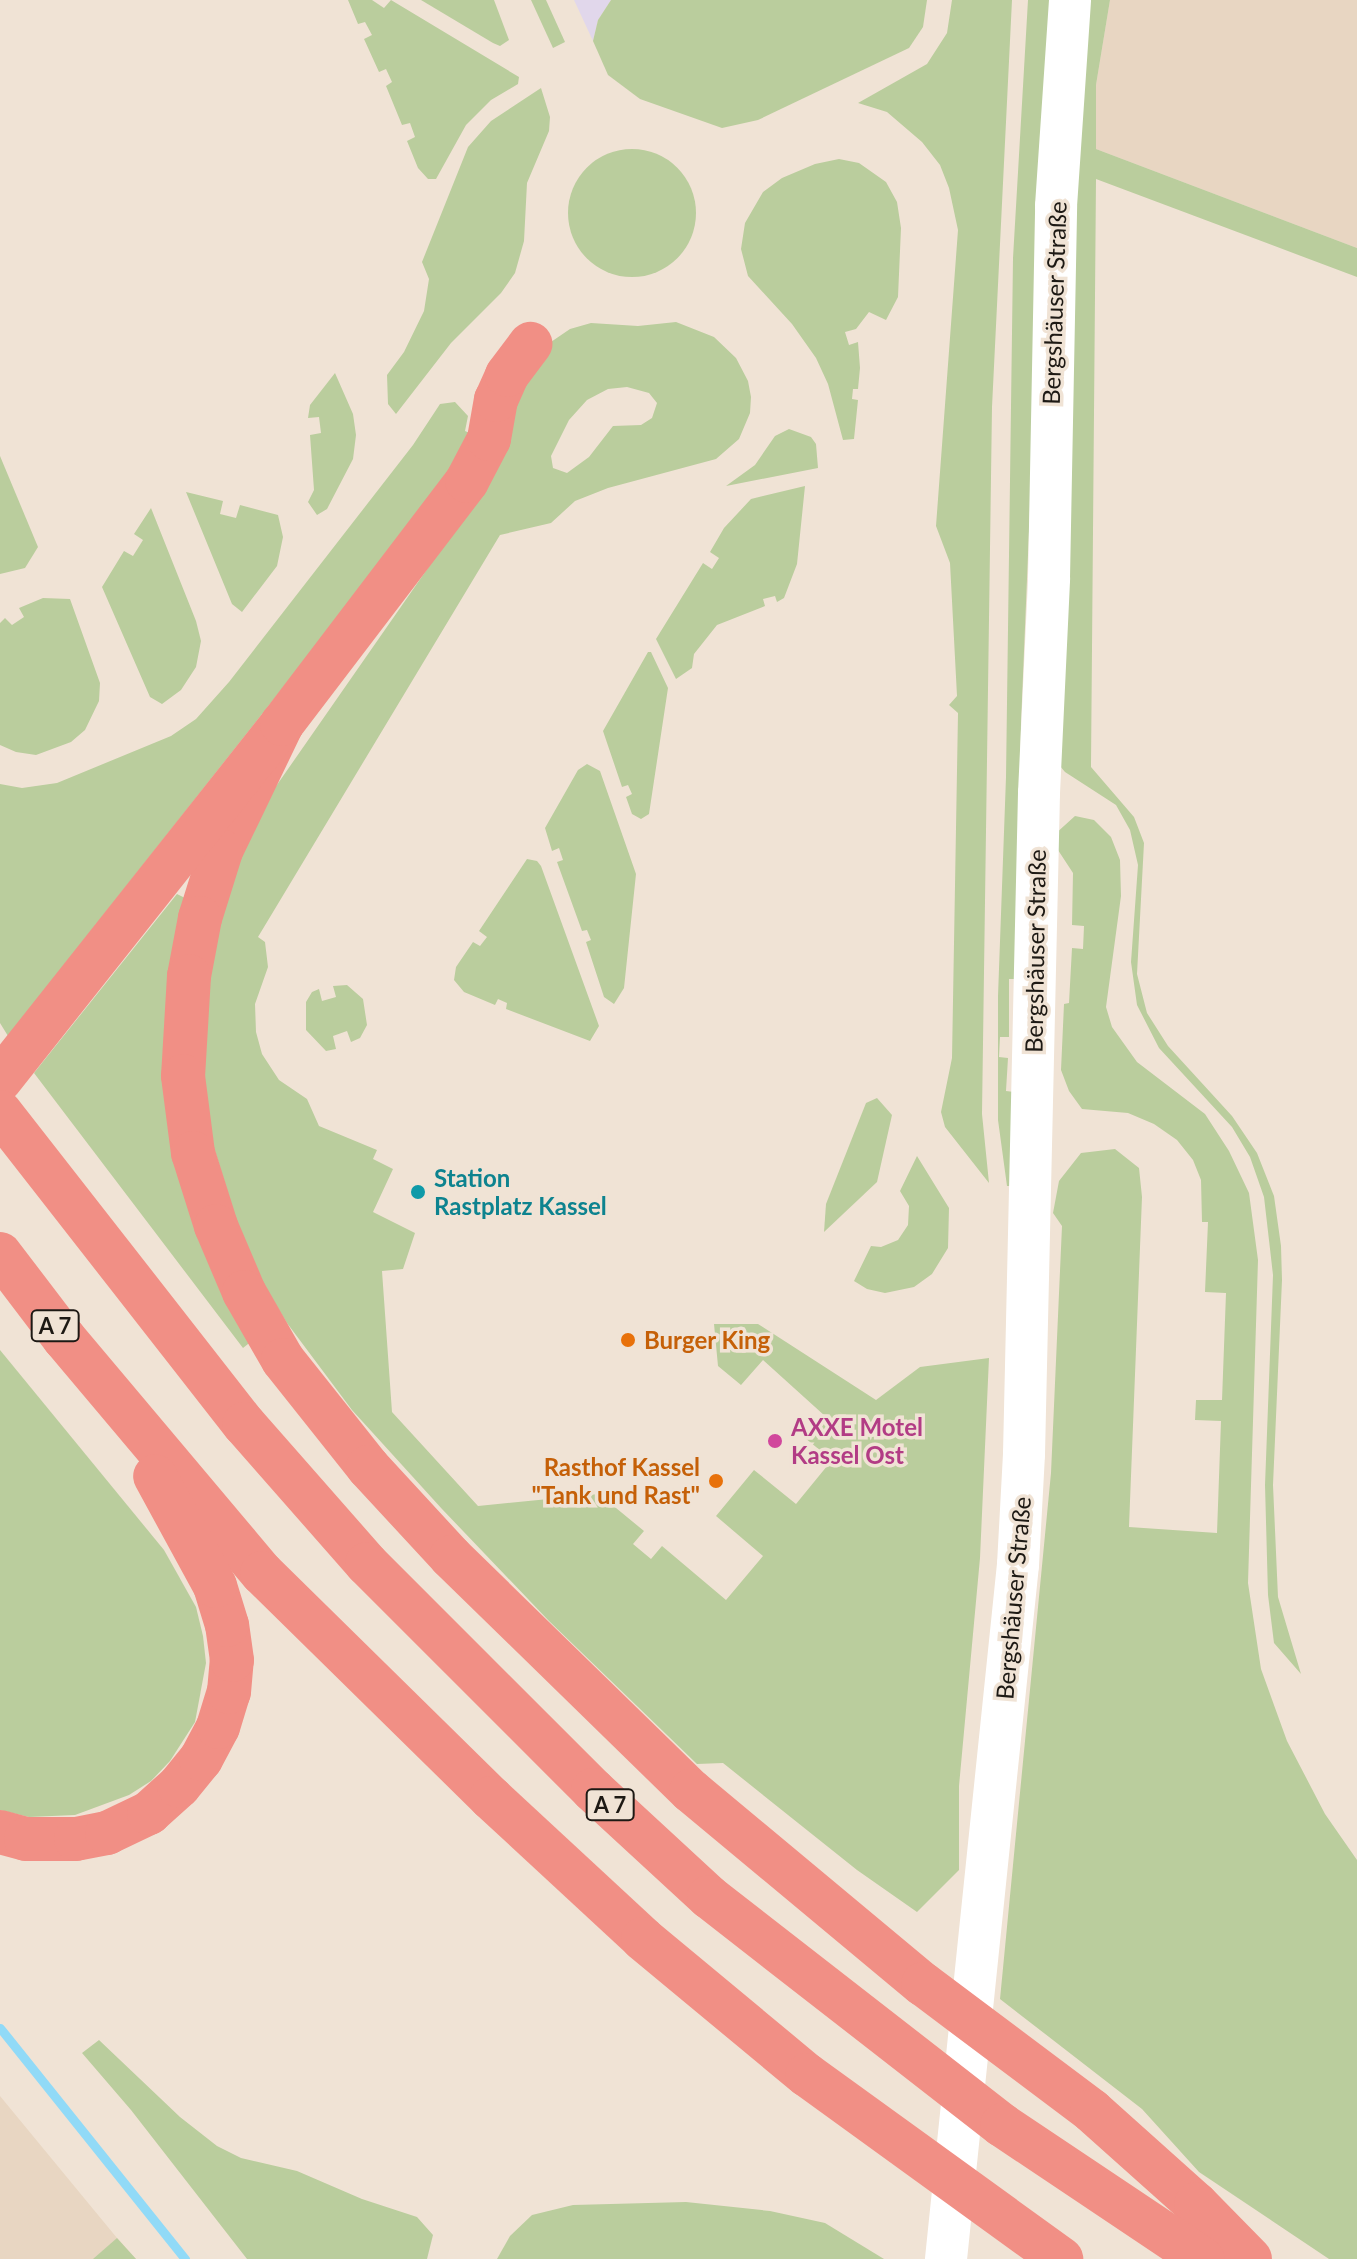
<!DOCTYPE html>
<html>
<head>
<meta charset="utf-8">
<style>
	body { margin:0 }
	#map { position:relative; width:1357px; height:2259px; overflow:hidden; background:#f0e3d5; font-family:Lato,sans-serif }
	div>[style] { position:absolute }
	.commercial>* { inset:0; background:#e1d7eb }
	.built>* { inset:0; background:#e8d6c2 }
	.green>* { inset:0; background:#bacd9d }
	.round { border-radius:50% }
	.stream>* { height:9px; margin:-4.5px; padding:0 4.5px; transform-origin:4.5px; border-radius:4.5px; background:#91daf7 }
	.secondary>* { height:42px; margin:-21px; padding:0 21px; transform-origin:21px; border-radius:21px; background:#fff }
	.highway>* { height:44px; margin:-22px; padding:0 22px; transform-origin:22px; border-radius:22px; background:#f18f85 }
	.dots>* { width:22px; height:22px; translate:-50% -50%; box-sizing:border-box; border:4px solid #f0e3d5; border-radius:50% }
	span { translate:-50% -50%; white-space:nowrap; text-align:center; line-height:1.15; -webkit-text-stroke:7px #f0e3d5; paint-order:stroke }
	.shield-label span { padding:2px 6px; background:#f0e3d5; border:2px solid; border-radius:6px; -webkit-text-stroke-width:0 }
	.shield-label { font-size:22px; color:#1d1914; font-weight:700 }
	.street-label { font-size:24px; color:#1d1914 }
	.culture-label { font-size:24px; color:#0d838f; font-weight:700 }
	.left { translate:0 -50%; text-align:left }
	.food-label { font-size:24px; color:#c56008; font-weight:700 }
	.right { translate:-100% -50%; text-align:right }
	.hotel-label { font-size:24px; color:#b23c85; font-weight:700 }
</style>
</head>
<body>
<div id="map">
	<div class="commercial">
		<div style="clip-path:polygon(574px 0,611px 0,598px 20px,593px 41px)"></div>
	</div>
	<div class="built">
		<div style="clip-path:polygon(1110px 0,1357px 0,1357px 248px,1096px 149px,1096px 85px)"></div>
		<div style="clip-path:polygon(0 2096px,117px 2238px,136px 2259px,0 2259px)"></div>
	</div>
	<div class="green">
		<div style="clip-path:polygon(348px 0,372px 0,384px 8px,391px 0,519px 77px,518px 84px,491px 100px,466px 125px,436px 179px,428px 179px,418px 168px,407px 141px,415px 137px,410px 123px,402px 125px,386px 86px,392px 82px,386px 69px,379px 72px,364px 39px,372px 35px,365px 22px,358px 24px)"></div>
		<div style="clip-path:polygon(421px 0,494px 0,509px 40px,500px 46px,493px 43px)"></div>
		<div style="clip-path:polygon(531px 0,546px 0,565px 42px,553px 48px)"></div>
		<div style="clip-path:polygon(611px 0,927px 0,923px 27px,909px 48px,758px 120px,722px 128px,640px 99px,608px 75px,593px 41px,598px 20px)"></div>
		<div style="clip-path:polygon(952px 0,1012px 0,992px 407px,982px 1114px,989px 1183px,945px 1127px,941px 1112px,952px 1058px,958px 713px,949px 705px,957px 696px,950px 563px,936px 526px,958px 230px,949px 188px,940px 165px,922px 142px,887px 112px,858px 103px,927px 64px,947px 33px)"></div>
		<div style="clip-path:polygon(1028px 0,1051px 0,1021px 724px,1015px 979px,1009px 979px,1009px 1037px,1000px 1037px,999px 1057px,1008px 1058px,1006px 1091px,1014px 1092px,1012px 1186px,1007px 1186px,998px 1120px,998px 996px,1006px 777px,1013px 258px)"></div>
		<div style="clip-path:polygon(1082px 0,1110px 0,1096px 85px,1096px 149px,1357px 248px,1357px 277px,1096px 179px,1091px 767px,1134px 817px,1144px 843px,1137px 974px,1147px 1013px,1168px 1046px,1232px 1116px,1257px 1153px,1274px 1196px,1281px 1246px,1282px 1280px,1273px 1485px,1278px 1597px,1301px 1674px,1274px 1643px,1268px 1595px,1265px 1485px,1273px 1275px,1264px 1197px,1250px 1157px,1232px 1127px,1159px 1048px,1137px 1005px,1131px 962px,1138px 865px,1130px 830px,1116px 805px,1065px 772px,1055px 760px)"></div>
		<div style="clip-path:polygon(541px 88px,550px 117px,549px 131px,527px 183px,524px 241px,515px 273px,501px 293px,451px 343px,396px 414px,388px 404px,387px 375px,404px 352px,424px 311px,429px 279px,422px 262px,468px 147px,491px 121px)"></div>
		<div class="round" style="left:568px;top:149px;width:128px;height:128px"></div>
		<div style="clip-path:polygon(839px 159px,859px 163px,886px 182px,897px 202px,901px 228px,898px 297px,886px 320px,869px 312px,856px 329px,845px 332px,849px 345px,858px 342px,860px 368px,858px 389px,853px 389px,852px 399px,858px 400px,854px 439px,843px 440px,828px 384px,816px 358px,792px 324px,748px 276px,741px 249px,745px 223px,763px 192px,782px 178px,815px 164px)"></div>
		<div style="clip-path:polygon(evenodd,676px 322px,714px 337px,736px 358px,748px 381px,751px 397px,750px 413px,739px 439px,716px 459px,608px 488px,575px 501px,551px 523px,500px 535px,258px 937px,265px 942px,268px 967px,255px 1004px,256px 1032px,262px 1054px,279px 1080px,307px 1099px,319px 1126px,377px 1150px,373px 1159px,393px 1169px,373px 1212px,415px 1233px,403px 1269px,382px 1271px,392px 1412px,478px 1506px,599px 1494px,644px 1531px,633px 1544px,651px 1559px,662px 1546px,726px 1600px,763px 1556px,716px 1516px,754px 1470px,796px 1504px,832px 1460px,805px 1438px,825px 1416px,763px 1360px,741px 1385px,718px 1366px,714px 1324px,758px 1324px,876px 1400px,920px 1367px,989px 1358px,980px 1558px,959px 1786px,959px 1870px,917px 1912px,857px 1870px,723px 1763px,697px 1764px,549px 1621px,442px 1509px,352px 1410px,287px 1323px,249px 1261px,206px 1122px,203px 997px,230px 876px,272px 792px,469px 509px,516px 390px,548px 344px,570px 329px,591px 323px,638px 326px,676px 322px,627px 387px,649px 393px,657px 403px,652px 418px,641px 425px,613px 426px,589px 457px,567px 473px,553px 468px,551px 456px,569px 420px,587px 400px,608px 389px,627px 387px)"></div>
		<div style="clip-path:polygon(335px 373px,353px 414px,356px 435px,353px 459px,327px 509px,317px 515px,308px 502px,314px 490px,310px 435px,321px 433px,319px 417px,308px 418px,310px 405px)"></div>
		<div style="clip-path:polygon(455px 402px,468px 416px,465px 431px,472px 434px,468px 453px,8px 1036px,0 1023px,0 784px,22px 788px,57px 783px,171px 736px,196px 719px,229px 682px,413px 445px,440px 404px)"></div>
		<div style="clip-path:polygon(789px 429px,811px 437px,816px 444px,818px 468px,726px 486px,755px 465px,775px 436px)"></div>
		<div style="clip-path:polygon(0 456px,38px 547px,25px 568px,0 574px)"></div>
		<div style="clip-path:polygon(805px 486px,797px 564px,784px 598px,777px 602px,775px 596px,763px 599px,765px 606px,717px 625px,694px 654px,692px 668px,676px 679px,656px 639px,703px 563px,712px 569px,719px 558px,710px 552px,724px 528px,751px 499px)"></div>
		<div style="clip-path:polygon(186px 492px,223px 501px,220px 514px,236px 518px,240px 505px,278px 515px,283px 537px,277px 566px,242px 612px,232px 604px)"></div>
		<div style="clip-path:polygon(151px 508px,196px 621px,201px 641px,196px 667px,181px 690px,162px 704px,150px 697px,102px 587px,124px 551px,133px 556px,143px 540px,134px 534px)"></div>
		<div style="clip-path:polygon(43px 598px,70px 599px,100px 683px,99px 701px,85px 730px,71px 742px,36px 755px,16px 752px,0 745px,0 623px,5px 618px,12px 625px,24px 617px,19px 608px)"></div>
		<div style="clip-path:polygon(648px 652px,651px 652px,668px 688px,649px 814px,641px 819px,632px 814px,626px 797px,632px 794px,628px 785px,622px 787px,603px 731px)"></div>
		<div style="clip-path:polygon(587px 764px,600px 771px,636px 874px,624px 988px,614px 1004px,604px 997px,586px 942px,591px 940px,587px 930px,582px 931px,557px 862px,563px 860px,559px 848px,552px 851px,545px 828px,578px 770px)"></div>
		<div style="clip-path:polygon(1075px 816px,1094px 820px,1111px 837px,1120px 860px,1121px 896px,1106px 1007px,1112px 1027px,1137px 1062px,1205px 1114px,1229px 1151px,1249px 1193px,1258px 1260px,1248px 1583px,1261px 1669px,1287px 1741px,1325px 1814px,1357px 1860px,1357px 2259px,1329px 2259px,1199px 2172px,1142px 2109px,1000px 1999px,1051px 1473px,1062px 1226px,1053px 1213px,1059px 1181px,1081px 1153px,1115px 1149px,1139px 1168px,1142px 1197px,1129px 1527px,1217px 1533px,1221px 1421px,1195px 1420px,1196px 1400px,1222px 1400px,1226px 1293px,1205px 1292px,1208px 1222px,1202px 1222px,1201px 1180px,1193px 1160px,1177px 1140px,1154px 1124px,1128px 1113px,1082px 1109px,1069px 1091px,1061px 1070px,1064px 1004px,1069px 1003px,1072px 948px,1083px 949px,1084px 926px,1072px 925px,1073px 873px,1056px 847px,1054px 835px)"></div>
		<div style="clip-path:polygon(527px 859px,537px 861px,541px 866px,599px 1026px,590px 1041px,506px 1009px,507px 1003px,498px 999px,495px 1005px,464px 992px,454px 980px,456px 967px,473px 942px,480px 946px,487px 937px,479px 931px)"></div>
		<div style="clip-path:polygon(177px 894px,187px 899px,171px 974px,253px 1340px,243px 1348px,34px 1073px)"></div>
		<div style="clip-path:polygon(347px 985px,363px 999px,367px 1025px,360px 1038px,351px 1042px,347px 1031px,333px 1036px,336px 1049px,326px 1051px,306px 1030px,306px 1002px,312px 992px,319px 989px,322px 1001px,336px 997px,333px 986px)"></div>
		<div style="clip-path:polygon(877px 1098px,892px 1115px,877px 1182px,824px 1232px,826px 1204px,866px 1103px)"></div>
		<div style="clip-path:polygon(917px 1156px,949px 1208px,948px 1248px,932px 1274px,914px 1287px,885px 1293px,867px 1289px,854px 1281px,871px 1246px,881px 1247px,898px 1240px,908px 1225px,909px 1206px,900px 1191px)"></div>
		<div style="clip-path:polygon(0 1350px,164px 1550px,196px 1607px,203px 1636px,206px 1663px,195px 1722px,170px 1761px,151px 1781px,129px 1795px,75px 1815px,29px 1817px,0 1810px)"></div>
		<div style="clip-path:polygon(99px 2040px,180px 2117px,217px 2146px,241px 2158px,297px 2171px,362px 2199px,417px 2217px,433px 2235px,427px 2259px,247px 2259px,131px 2110px,82px 2053px)"></div>
		<div style="clip-path:polygon(686px 2202px,770px 2211px,825px 2223px,884px 2259px,497px 2259px,510px 2236px,532px 2215px,573px 2205px)"></div>
		<div style="clip-path:polygon(117px 2238px,136px 2259px,93px 2259px)"></div>
	</div>
	<div class="stream">
		<div style="left:0;top:2028px;width:296px;rotate:51.3deg"></div>
	</div>
	<div class="secondary">
		<div style="left:946px;top:2259px;width:698px;rotate:-84.08deg"></div>
		<div style="left:1018px;top:1565px;width:111px;rotate:-86.9deg"></div>
		<div style="left:1024px;top:1454px;width:661px;rotate:-88.7deg"></div>
		<div style="left:1039px;top:793px;width:215px;rotate:-87.3deg"></div>
		<div style="left:1049px;top:578px;width:372px;rotate:-88.9deg"></div>
		<div style="left:1056px;top:206px;width:206px;rotate:-86.1deg"></div>
	</div>
	<div class="highway">
		<div style="left:282px;top:724px;width:141px;rotate:115.7deg"></div>
		<div style="left:221px;top:851px;width:70px;rotate:107.4deg"></div>
		<div style="left:200px;top:918px;width:59px;rotate:100.7deg"></div>
		<div style="left:189px;top:976px;width:100px;rotate:93.4deg"></div>
		<div style="left:183px;top:1076px;width:78px;rotate:82.6deg"></div>
		<div style="left:193px;top:1153px;width:77px;rotate:72.5deg"></div>
		<div style="left:216px;top:1226px;width:72px;rotate:67deg"></div>
		<div style="left:244px;top:1292px;width:78px;rotate:60.2deg"></div>
		<div style="left:283px;top:1360px;width:137px;rotate:51.5deg"></div>
		<div style="left:368px;top:1467px;width:122px;rotate:47.3deg"></div>
		<div style="left:451px;top:1557px;width:335px;rotate:44.3deg"></div>
		<div style="left:691px;top:1791px;width:302px;rotate:39.8deg"></div>
		<div style="left:923px;top:1984px;width:211px;rotate:36.9deg"></div>
		<div style="left:1092px;top:2111px;width:140px;rotate:41.8deg"></div>
		<div style="left:1196px;top:2204px;width:77px;rotate:45.5deg"></div>
		<div style="left:0;top:1080px;width:454px;rotate:-51.6deg"></div>
		<div style="left:282px;top:724px;width:305px;rotate:-52.7deg"></div>
		<div style="left:467px;top:481px;width:47px;rotate:-62.4deg"></div>
		<div style="left:489px;top:439px;width:40px;rotate:-80deg"></div>
		<div style="left:496px;top:400px;width:27px;rotate:-66deg"></div>
		<div style="left:507px;top:375px;width:39px;rotate:-53deg"></div>
		<div style="left:0;top:1112px;width:396px;rotate:52deg"></div>
		<div style="left:244px;top:1424px;width:186px;rotate:48.7deg"></div>
		<div style="left:367px;top:1564px;width:320px;rotate:45deg"></div>
		<div style="left:593px;top:1790px;width:158px;rotate:42.7deg"></div>
		<div style="left:709px;top:1897px;width:371px;rotate:37.9deg"></div>
		<div style="left:1002px;top:2125px;width:241px;rotate:33.8deg"></div>
		<div style="left:0;top:1254px;width:106px;rotate:52.7deg"></div>
		<div style="left:64px;top:1338px;width:307px;rotate:49.9deg"></div>
		<div style="left:262px;top:1573px;width:321px;rotate:44.5deg"></div>
		<div style="left:491px;top:1798px;width:207px;rotate:42.8deg"></div>
		<div style="left:643px;top:1939px;width:213px;rotate:39.7deg"></div>
		<div style="left:807px;top:2075px;width:314px;rotate:35.9deg"></div>
		<div style="left:0;top:1832px;width:27px;rotate:15deg"></div>
		<div style="left:26px;top:1839px;width:50px"></div>
		<div style="left:76px;top:1839px;width:32px;rotate:-11deg"></div>
		<div style="left:107px;top:1833px;width:47px;rotate:-25.5deg"></div>
		<div style="left:149px;top:1813px;width:40px;rotate:-42deg"></div>
		<div style="left:179px;top:1786px;width:35px;rotate:-51deg"></div>
		<div style="left:201px;top:1759px;width:36px;rotate:-62deg"></div>
		<div style="left:218px;top:1727px;width:37px;rotate:-73deg"></div>
		<div style="left:229px;top:1692px;width:32px;rotate:-85deg"></div>
		<div style="left:232px;top:1660px;width:35px;rotate:-98deg"></div>
		<div style="left:227px;top:1625px;width:41px;rotate:-107.1deg"></div>
		<div style="left:215px;top:1586px;width:125px;rotate:-118.6deg"></div>
	</div>
	<div class="dots">
		<div style="left:418px;top:1192px;background:#0f9aa8"></div>
		<div style="left:628px;top:1340px;background:#e8710a"></div>
		<div style="left:775px;top:1441px;background:#d1479c"></div>
		<div style="left:716px;top:1481px;background:#e8710a"></div>
	</div>
	<div class="shield-label">
		<span style="left:55px;top:1326px">A 7</span>
		<span style="left:610px;top:1805px">A 7</span>
	</div>
	<div class="street-label">
		<span style="left:1054px;top:303px;rotate:-88deg">Bergshäuser Straße</span>
		<span style="left:1035px;top:951px;rotate:-89deg">Bergshäuser Straße</span>
		<span style="left:1013px;top:1598px;rotate:-85deg">Bergshäuser Straße</span>
	</div>
	<div class="culture-label">
		<span class="left" style="left:434px;top:1192px">Station<br>Rastplatz Kassel</span>
	</div>
	<div class="food-label">
		<span class="left" style="left:644px;top:1340px">Burger King</span>
		<span class="right" style="left:700px;top:1481px">Rasthof Kassel<br>"Tank und Rast"</span>
	</div>
	<div class="hotel-label">
		<span class="left" style="left:791px;top:1441px">AXXE Motel<br>Kassel Ost</span>
	</div>
</div>
</body>
</html>
